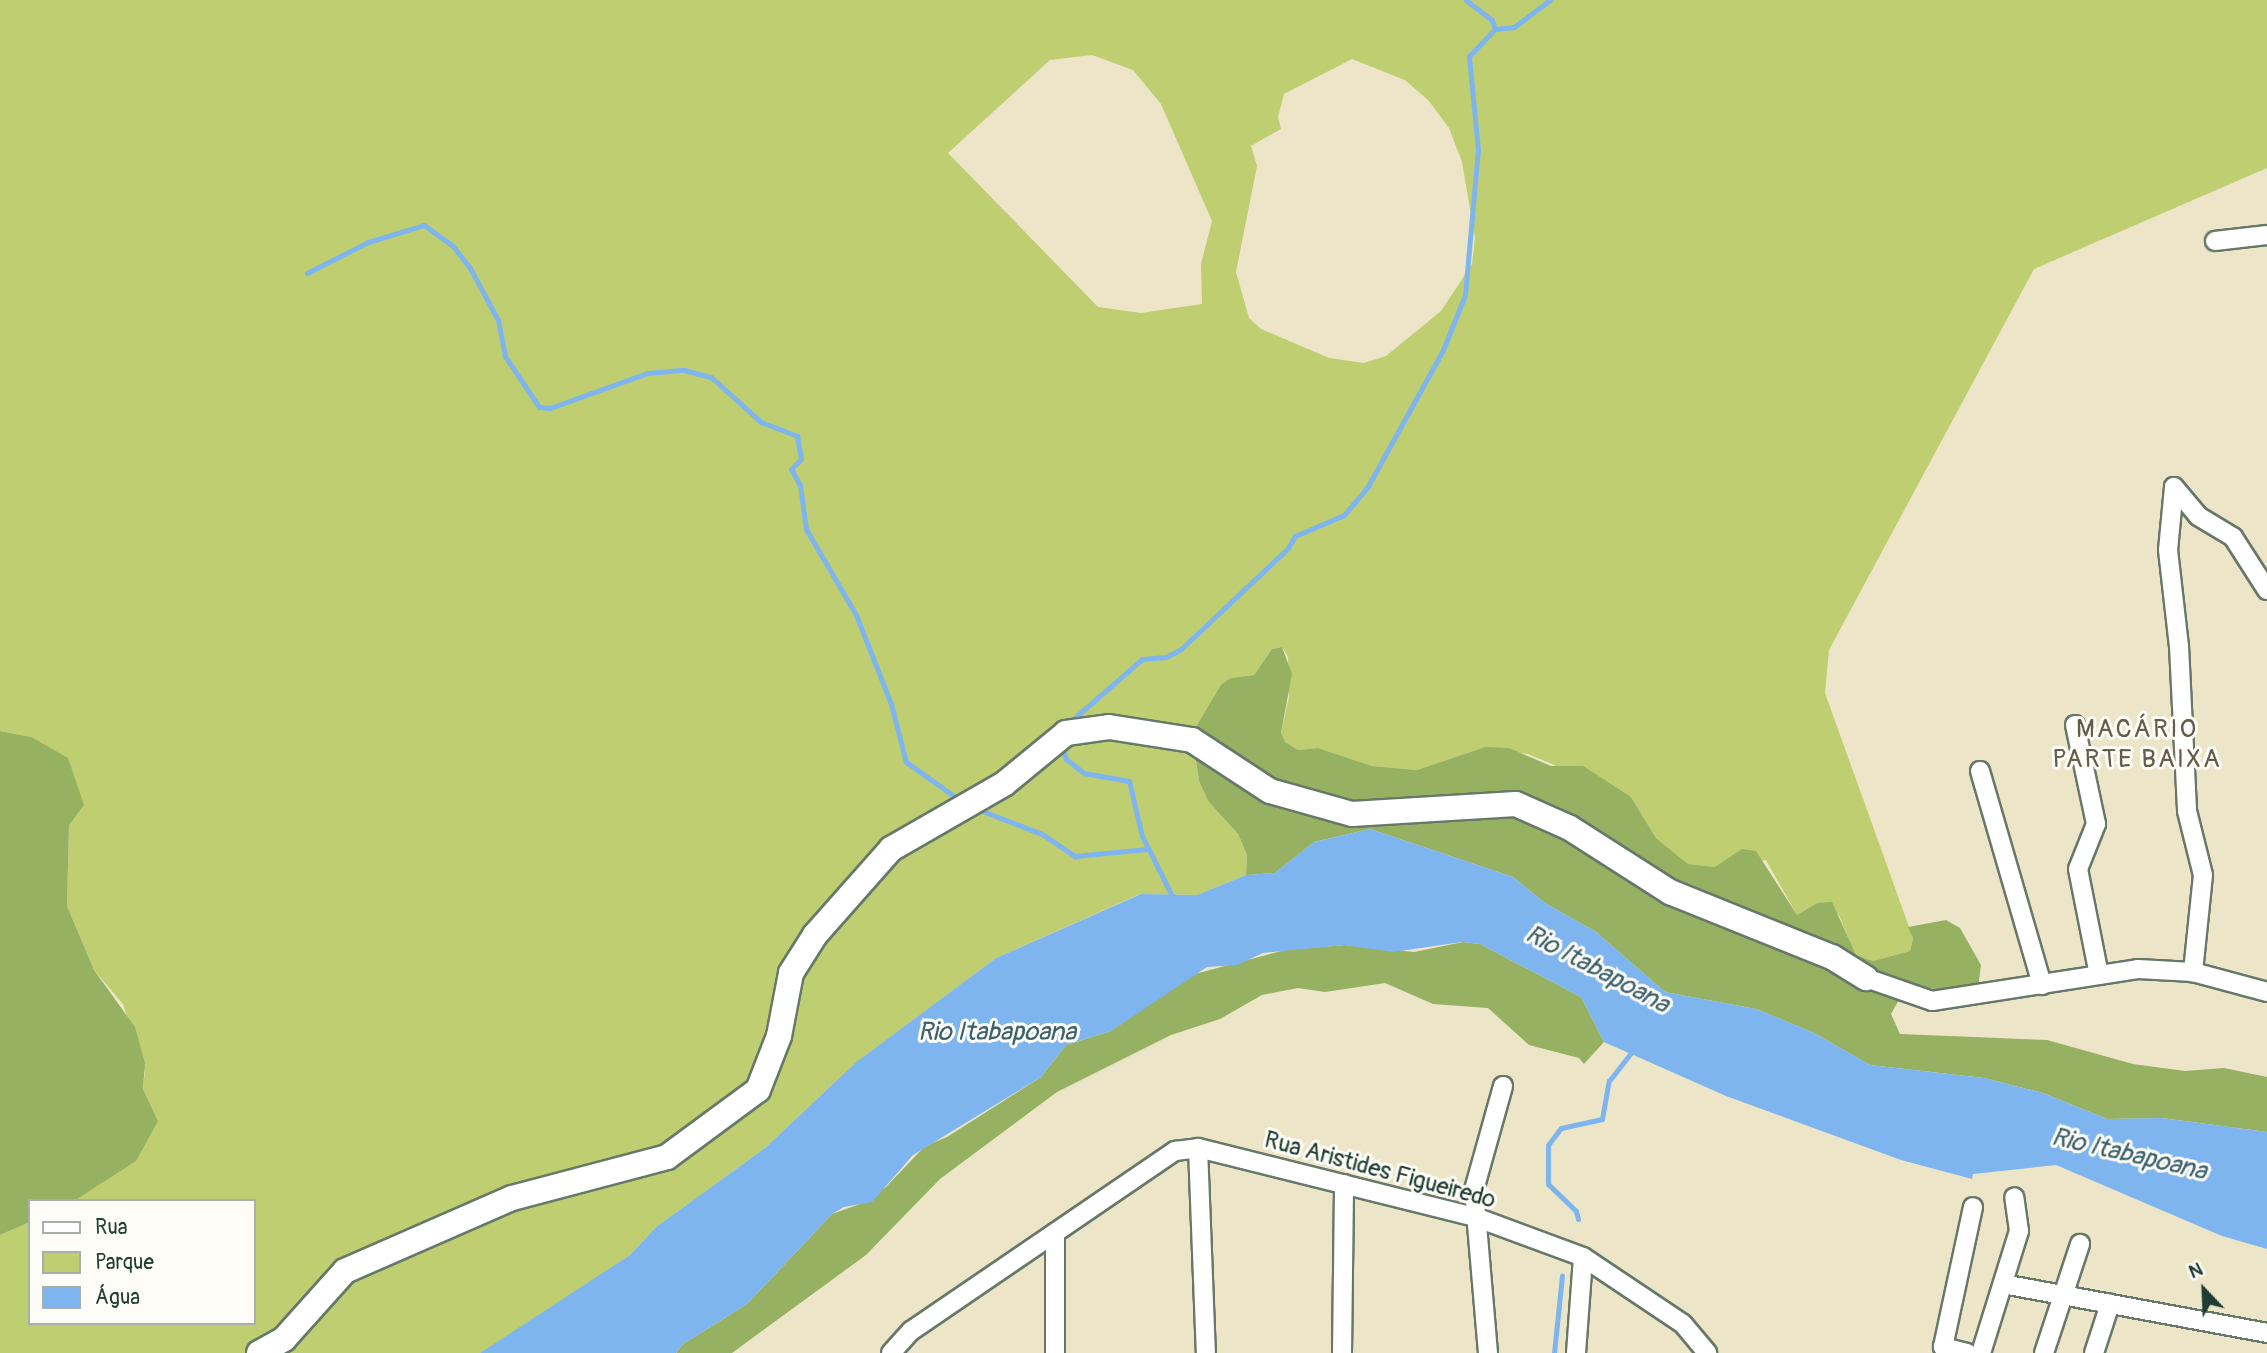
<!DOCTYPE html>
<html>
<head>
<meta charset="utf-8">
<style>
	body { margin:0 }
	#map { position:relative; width:2267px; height:1353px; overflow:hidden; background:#ede5c8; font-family:Pangolin,sans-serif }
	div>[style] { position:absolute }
	.green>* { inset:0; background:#bfce70 }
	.forest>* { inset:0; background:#97b162 }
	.water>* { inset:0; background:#7fb5ee }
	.stream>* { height:5px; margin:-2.5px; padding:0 2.5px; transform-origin:2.5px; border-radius:2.5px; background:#7fb5ee }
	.roads { filter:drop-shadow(2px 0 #677868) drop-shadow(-2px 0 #677868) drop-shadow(0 2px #677868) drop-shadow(0 -2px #677868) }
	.street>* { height:18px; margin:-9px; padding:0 9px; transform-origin:9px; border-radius:9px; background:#fff }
	.secondary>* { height:24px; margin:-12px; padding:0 12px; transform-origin:12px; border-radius:12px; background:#fff }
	span { translate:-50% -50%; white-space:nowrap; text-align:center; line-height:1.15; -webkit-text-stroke:6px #fdfcf7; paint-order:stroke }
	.street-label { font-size:24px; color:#1f3d34 }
	.neighbourhood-label { font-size:26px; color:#645b4b; letter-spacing:2px }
	.water-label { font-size:26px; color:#3c616c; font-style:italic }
	.legend { position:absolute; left:28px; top:1199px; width:228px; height:126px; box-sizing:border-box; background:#fdfcf7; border:2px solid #a4b0a9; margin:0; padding:9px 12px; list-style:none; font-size:21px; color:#1f3d34 }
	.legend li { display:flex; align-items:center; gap:14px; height:35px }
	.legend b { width:35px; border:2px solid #a4b0a9 }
	.north { position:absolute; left:2169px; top:1255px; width:70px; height:70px; -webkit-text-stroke:5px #fdfcf7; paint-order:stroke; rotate:337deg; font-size:19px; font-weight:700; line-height:28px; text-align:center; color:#1f3d34 }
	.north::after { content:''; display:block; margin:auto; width:24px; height:32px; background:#1f3d34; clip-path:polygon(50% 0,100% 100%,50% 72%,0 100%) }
</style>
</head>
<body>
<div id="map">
	<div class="green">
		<div style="clip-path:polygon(evenodd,0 0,2267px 0,2267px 168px,2034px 269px,1829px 650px,1825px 693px,1913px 938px,1910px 951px,1873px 961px,1855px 955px,1839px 915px,1817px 903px,1797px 915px,1766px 860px,1715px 867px,1688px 864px,1656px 838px,1631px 797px,1528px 754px,1485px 747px,1417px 770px,1372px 766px,1318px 748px,1298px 750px,1284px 742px,1281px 733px,1289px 697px,1288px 657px,1282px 647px,1272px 649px,1254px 675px,1230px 678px,1222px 685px,1197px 725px,1193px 740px,1199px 781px,1208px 801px,1238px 834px,1247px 855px,1246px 875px,1197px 895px,1140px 894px,996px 958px,855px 1063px,765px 1148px,656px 1227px,630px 1255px,502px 1342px,480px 1353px,0 1353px,0 1235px,30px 1222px,30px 1323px,254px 1323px,254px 1201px,74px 1201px,158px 1121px,143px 1089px,145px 1072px,123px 1004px,94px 970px,67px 906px,69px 825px,31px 737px,0 731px,0 0,1092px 55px,1133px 70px,1161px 104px,1212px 221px,1201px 264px,1202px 304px,1141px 313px,1098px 307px,948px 153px,1050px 60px,1092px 55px,0 0,1352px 59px,1405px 80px,1429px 101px,1449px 128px,1462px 162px,1475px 238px,1472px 264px,1441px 311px,1386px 356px,1364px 363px,1329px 358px,1261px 329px,1249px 318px,1236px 272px,1257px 166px,1251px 146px,1281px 129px,1278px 117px,1284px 94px,1352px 59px)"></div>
	</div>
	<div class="forest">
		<div style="clip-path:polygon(1282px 647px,1292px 674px,1281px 733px,1285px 742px,1298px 750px,1318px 748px,1372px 766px,1417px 770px,1485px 747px,1509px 748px,1551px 766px,1583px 766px,1631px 797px,1656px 838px,1688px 864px,1715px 867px,1742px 849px,1756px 851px,1797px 915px,1817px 903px,1832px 902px,1856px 955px,1873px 961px,1910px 951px,1913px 938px,1908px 927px,1946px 920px,1960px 928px,1981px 965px,1977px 996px,1917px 986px,1904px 991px,1891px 1014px,1900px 1034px,2047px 1040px,2133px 1064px,2185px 1071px,2224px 1068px,2267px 1077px,2267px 1132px,2162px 1118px,2107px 1119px,2043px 1093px,1984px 1078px,1870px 1065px,1814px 1033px,1756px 1009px,1665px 992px,1596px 932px,1545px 903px,1513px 877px,1370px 829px,1314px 842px,1275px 873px,1246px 875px,1247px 855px,1238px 834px,1208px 801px,1199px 781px,1193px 740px,1197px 725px,1221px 685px,1230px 678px,1254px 675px,1272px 649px)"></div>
		<div style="clip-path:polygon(0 731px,31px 737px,68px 758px,84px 805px,69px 825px,67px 906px,94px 970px,135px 1027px,145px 1063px,143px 1089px,158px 1121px,136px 1161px,74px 1201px,30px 1201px,30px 1222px,0 1235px)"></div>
		<div style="clip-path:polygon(1463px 942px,1480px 944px,1581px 997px,1604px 1042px,1584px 1064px,1579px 1058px,1529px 1045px,1488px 1008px,1433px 1004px,1385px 983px,1325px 992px,1298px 988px,1262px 995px,1220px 1019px,1171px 1035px,1057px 1092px,940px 1179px,866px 1255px,732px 1353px,676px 1353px,683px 1344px,747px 1304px,832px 1214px,860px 1204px,886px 1187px,925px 1146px,947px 1137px,1041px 1077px,1066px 1045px,1111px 1031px,1191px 975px,1285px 950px,1345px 945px,1414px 952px)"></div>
	</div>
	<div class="water">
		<div style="clip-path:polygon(1370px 829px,1513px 877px,1545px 903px,1596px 932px,1665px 992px,1756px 1009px,1814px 1033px,1870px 1065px,1984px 1078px,2043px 1093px,2107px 1119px,2162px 1118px,2267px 1132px,2267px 1249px,2222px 1236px,2056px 1165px,1973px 1174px,1972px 1179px,1901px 1160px,1726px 1096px,1604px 1042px,1581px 997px,1480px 944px,1462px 942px,1393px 952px,1344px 945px,1263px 953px,1237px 965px,1207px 967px,1111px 1031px,1066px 1045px,1041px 1077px,913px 1155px,872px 1202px,844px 1207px,832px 1214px,747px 1304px,683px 1344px,676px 1353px,480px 1353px,630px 1255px,656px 1227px,765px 1148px,855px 1063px,996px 958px,1141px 894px,1197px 895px,1246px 875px,1275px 873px,1314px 842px)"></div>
	</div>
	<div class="stream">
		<div style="left:1466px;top:0;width:33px;rotate:38deg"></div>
		<div style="left:1492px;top:20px;width:9px;rotate:72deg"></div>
		<div style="left:307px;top:273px;width:68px;rotate:-26.9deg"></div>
		<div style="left:368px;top:242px;width:59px;rotate:-16.9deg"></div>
		<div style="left:424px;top:225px;width:34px;rotate:36deg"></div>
		<div style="left:452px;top:245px;width:29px;rotate:52deg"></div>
		<div style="left:470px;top:268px;width:59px;rotate:61.7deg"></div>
		<div style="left:498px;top:320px;width:37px;rotate:79deg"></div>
		<div style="left:505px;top:356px;width:61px;rotate:56.3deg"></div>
		<div style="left:539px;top:407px;width:11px;rotate:5deg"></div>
		<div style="left:550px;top:408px;width:103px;rotate:-19.8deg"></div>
		<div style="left:647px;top:373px;width:37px;rotate:-5deg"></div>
		<div style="left:684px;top:370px;width:28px;rotate:15deg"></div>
		<div style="left:711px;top:377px;width:67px;rotate:42deg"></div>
		<div style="left:761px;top:422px;width:39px;rotate:21deg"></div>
		<div style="left:797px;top:436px;width:23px;rotate:80deg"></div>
		<div style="left:801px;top:459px;width:14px;rotate:135deg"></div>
		<div style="left:791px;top:469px;width:18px;rotate:61deg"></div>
		<div style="left:800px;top:485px;width:44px;rotate:82.2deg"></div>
		<div style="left:806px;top:529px;width:99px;rotate:59.8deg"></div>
		<div style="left:856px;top:615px;width:96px;rotate:68.5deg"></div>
		<div style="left:891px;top:704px;width:60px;rotate:75.5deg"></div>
		<div style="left:906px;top:762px;width:64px;rotate:35.4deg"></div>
		<div style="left:1071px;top:721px;width:94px;rotate:-41.1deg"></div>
		<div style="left:1142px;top:659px;width:24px;rotate:-5deg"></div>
		<div style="left:1166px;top:657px;width:17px;rotate:-28deg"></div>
		<div style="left:1181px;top:649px;width:147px;rotate:-43.3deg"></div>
		<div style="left:1288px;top:548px;width:14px;rotate:-60deg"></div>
		<div style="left:1295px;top:536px;width:53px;rotate:-23.2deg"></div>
		<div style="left:1344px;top:515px;width:38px;rotate:-50deg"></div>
		<div style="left:1368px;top:486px;width:155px;rotate:-61.1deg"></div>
		<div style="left:1443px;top:350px;width:59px;rotate:-68.2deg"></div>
		<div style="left:1465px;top:295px;width:146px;rotate:-84.9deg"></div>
		<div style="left:1478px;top:150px;width:94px;rotate:-95.5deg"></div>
		<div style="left:1469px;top:56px;width:37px;rotate:-46deg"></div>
		<div style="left:1495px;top:29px;width:19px;rotate:-6deg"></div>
		<div style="left:1514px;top:27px;width:45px;rotate:-36.9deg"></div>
		<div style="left:1062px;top:747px;width:13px;rotate:72deg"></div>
		<div style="left:1066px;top:759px;width:23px;rotate:38deg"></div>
		<div style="left:1084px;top:773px;width:46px;rotate:10.1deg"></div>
		<div style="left:1129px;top:781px;width:57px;rotate:76.7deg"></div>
		<div style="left:1142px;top:836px;width:72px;rotate:63.4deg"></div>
		<div style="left:977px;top:809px;width:70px;rotate:21deg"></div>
		<div style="left:1042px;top:834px;width:40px;rotate:34deg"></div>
		<div style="left:1075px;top:856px;width:72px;rotate:-5.6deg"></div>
		<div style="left:1578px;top:1219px;width:8px;rotate:-104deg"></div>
		<div style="left:1576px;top:1211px;width:39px;rotate:-136deg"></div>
		<div style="left:1548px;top:1184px;width:39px;rotate:-90deg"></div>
		<div style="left:1548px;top:1145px;width:21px;rotate:-53deg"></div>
		<div style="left:1561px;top:1128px;width:42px;rotate:-12.4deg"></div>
		<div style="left:1602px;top:1119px;width:39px;rotate:-80deg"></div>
		<div style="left:1609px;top:1081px;width:39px;rotate:-52deg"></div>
		<div style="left:1554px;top:1353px;width:78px;rotate:-84.1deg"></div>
	</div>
	<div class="roads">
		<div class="street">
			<div style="left:2215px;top:241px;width:52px;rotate:-6.6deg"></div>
			<div style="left:2174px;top:487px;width:63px;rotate:95.4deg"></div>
			<div style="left:2168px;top:550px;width:97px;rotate:83.5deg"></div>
			<div style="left:2179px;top:646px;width:165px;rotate:87.2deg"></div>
			<div style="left:2187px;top:811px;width:66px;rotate:76deg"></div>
			<div style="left:2203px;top:875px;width:98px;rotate:95.9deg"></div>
			<div style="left:2174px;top:487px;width:38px;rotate:50deg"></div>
			<div style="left:2198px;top:516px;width:41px;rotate:31deg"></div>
			<div style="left:2233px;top:537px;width:63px;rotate:57.3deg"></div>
			<div style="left:2075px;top:725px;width:101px;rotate:78deg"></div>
			<div style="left:2096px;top:824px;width:48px;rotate:111.8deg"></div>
			<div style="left:2078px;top:869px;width:108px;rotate:78.8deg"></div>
			<div style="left:1980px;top:771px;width:223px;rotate:73.8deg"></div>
			<div style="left:1866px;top:978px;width:70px;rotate:19.2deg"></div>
			<div style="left:1932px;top:1001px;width:208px;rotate:-8.8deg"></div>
			<div style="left:2138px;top:969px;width:55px;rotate:3.1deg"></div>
			<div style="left:2193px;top:972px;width:77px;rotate:15.1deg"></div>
			<div style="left:1198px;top:1148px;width:205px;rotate:87.8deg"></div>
			<div style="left:2003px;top:1284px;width:269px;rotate:10.5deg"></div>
			<div style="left:891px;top:1353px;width:30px;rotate:-48deg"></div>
			<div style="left:911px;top:1331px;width:320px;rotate:-34.3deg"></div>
			<div style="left:1175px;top:1151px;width:23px;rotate:-7deg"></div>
			<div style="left:1198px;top:1148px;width:285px;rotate:14deg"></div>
			<div style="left:1475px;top:1217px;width:115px;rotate:20.3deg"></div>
			<div style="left:1583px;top:1257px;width:120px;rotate:33.8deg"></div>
			<div style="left:1683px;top:1324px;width:38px;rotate:50deg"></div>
			<div style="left:1055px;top:1353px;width:120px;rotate:-90deg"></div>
			<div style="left:1342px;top:1353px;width:169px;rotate:-89.3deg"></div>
			<div style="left:1488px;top:1353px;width:164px;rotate:-94.9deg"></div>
			<div style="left:1474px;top:1190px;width:108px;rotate:-74.4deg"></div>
			<div style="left:1576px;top:1353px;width:96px;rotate:-85.8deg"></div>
			<div style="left:1967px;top:1353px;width:25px;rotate:-166deg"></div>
			<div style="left:1943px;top:1347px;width:143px;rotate:-77.9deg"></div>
			<div style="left:1981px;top:1353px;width:128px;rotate:-72.7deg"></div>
			<div style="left:2019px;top:1231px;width:34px;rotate:-98deg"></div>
			<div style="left:2044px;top:1353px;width:115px;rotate:-71.7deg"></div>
			<div style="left:2094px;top:1353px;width:52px;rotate:-71.9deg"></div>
		</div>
		<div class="secondary">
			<div style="left:259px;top:1353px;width:29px;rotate:-29deg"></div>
			<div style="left:284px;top:1339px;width:91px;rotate:-48.1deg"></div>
			<div style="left:345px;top:1271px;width:182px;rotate:-23.6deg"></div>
			<div style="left:512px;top:1198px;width:160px;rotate:-14.8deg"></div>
			<div style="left:667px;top:1157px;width:113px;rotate:-36.4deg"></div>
			<div style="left:758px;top:1090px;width:58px;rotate:-68.7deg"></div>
			<div style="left:779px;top:1036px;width:64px;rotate:-79.2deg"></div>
			<div style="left:791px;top:973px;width:45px;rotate:-57.7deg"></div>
			<div style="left:815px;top:935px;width:115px;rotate:-48.5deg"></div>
			<div style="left:891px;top:849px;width:130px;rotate:-29.9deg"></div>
			<div style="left:1004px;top:784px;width:80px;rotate:-39.4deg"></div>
			<div style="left:1066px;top:733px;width:43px;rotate:-7.9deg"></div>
			<div style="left:1109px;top:727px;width:84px;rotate:8.9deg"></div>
			<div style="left:1192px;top:740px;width:93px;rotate:33.2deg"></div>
			<div style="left:1270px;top:791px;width:85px;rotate:15.7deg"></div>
			<div style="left:1352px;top:814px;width:164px;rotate:-3.5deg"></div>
			<div style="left:1516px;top:804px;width:59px;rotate:24deg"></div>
			<div style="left:1570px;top:828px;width:119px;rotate:32.6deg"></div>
			<div style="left:1670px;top:892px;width:175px;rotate:21.9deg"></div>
			<div style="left:1832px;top:957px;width:40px;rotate:32deg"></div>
		</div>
	</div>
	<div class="street-label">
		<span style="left:1380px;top:1170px;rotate:15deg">Rua Aristides Figueiredo</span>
	</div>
	<div class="neighbourhood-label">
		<span style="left:2137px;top:745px">MACÁRIO<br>PARTE BAIXA</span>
	</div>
	<div class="water-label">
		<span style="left:1597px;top:970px;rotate:28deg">Rio Itabapoana</span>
		<span style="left:997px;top:1033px">Rio Itabapoana</span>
		<span style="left:2129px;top:1155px;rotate:13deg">Rio Itabapoana</span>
	</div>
	<ul class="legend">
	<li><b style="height:9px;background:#fff"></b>Rua</li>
	<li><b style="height:19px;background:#bfce70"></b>Parque</li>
	<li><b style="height:19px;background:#7fb5ee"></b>Água</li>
	</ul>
	<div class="north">N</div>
</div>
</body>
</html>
